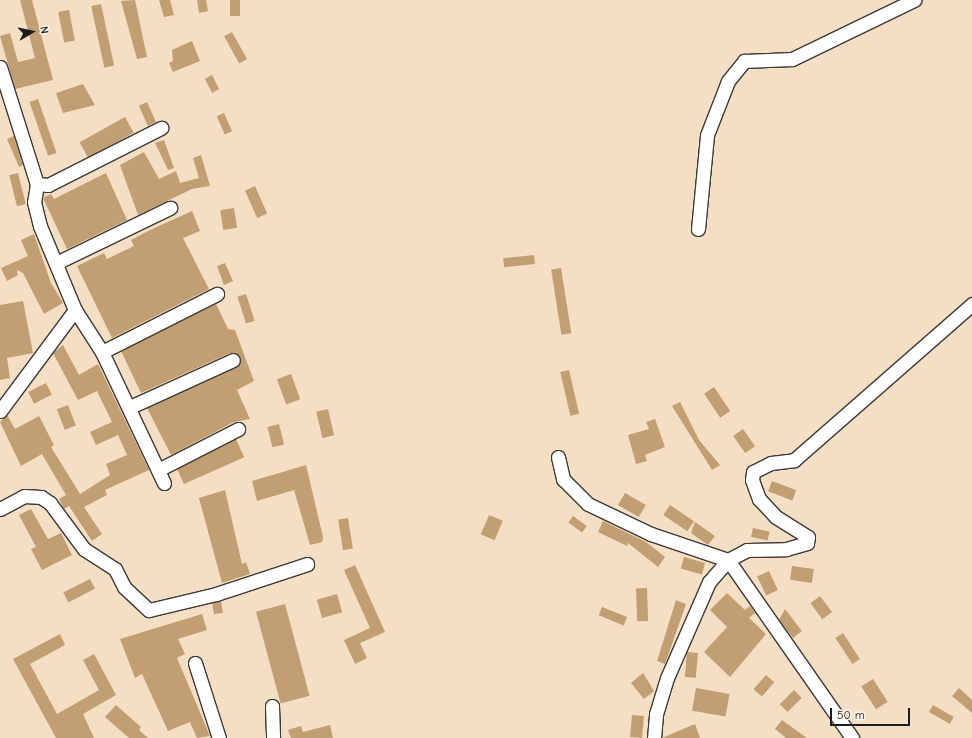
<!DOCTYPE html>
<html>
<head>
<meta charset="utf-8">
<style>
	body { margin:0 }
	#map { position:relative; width:972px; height:738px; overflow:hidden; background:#f4dfc4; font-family:"Comic Neue",sans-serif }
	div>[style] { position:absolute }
	.building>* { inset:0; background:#c29f73; transform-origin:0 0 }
	.roads { filter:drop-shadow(1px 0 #3c3935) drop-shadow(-1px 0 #3c3935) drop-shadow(0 1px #3c3935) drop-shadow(0 -1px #3c3935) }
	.minor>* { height:13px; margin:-6.5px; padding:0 6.5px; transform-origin:6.5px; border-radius:6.5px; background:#fff }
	span { translate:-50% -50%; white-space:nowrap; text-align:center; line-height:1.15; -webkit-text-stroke:3px #f7f3e8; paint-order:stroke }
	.north { position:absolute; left:12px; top:12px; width:40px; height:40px; -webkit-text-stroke:3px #f7f3e8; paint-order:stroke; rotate:81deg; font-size:11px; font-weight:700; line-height:16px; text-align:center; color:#1c1c1c }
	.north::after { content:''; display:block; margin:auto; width:14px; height:18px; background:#1c1c1c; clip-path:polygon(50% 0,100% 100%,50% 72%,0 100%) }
	.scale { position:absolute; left:830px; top:708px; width:80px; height:18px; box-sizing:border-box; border:2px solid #1c1c1c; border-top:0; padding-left:5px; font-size:12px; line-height:14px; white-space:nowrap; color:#1c1c1c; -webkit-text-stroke:3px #f7f3e8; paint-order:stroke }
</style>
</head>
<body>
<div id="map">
	<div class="building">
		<div style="clip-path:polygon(20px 0,32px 0,53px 80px,15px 89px,0 36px,10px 33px,18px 62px,35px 58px)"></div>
		<div style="clip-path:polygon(135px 0,147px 57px,137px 59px,121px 1px)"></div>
		<div style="clip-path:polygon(159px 0,170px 0,174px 15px,164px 17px)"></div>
		<div style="clip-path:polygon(197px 0,206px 0,208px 11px,199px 13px)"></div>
		<div style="left:230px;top:0;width:10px;height:16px"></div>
		<div style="left:101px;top:4px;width:63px;height:10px;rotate:78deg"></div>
		<div style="left:69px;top:10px;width:31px;height:11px;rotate:79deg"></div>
		<div style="left:232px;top:32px;width:31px;height:9px;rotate:61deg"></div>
		<div style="clip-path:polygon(192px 41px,200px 61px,173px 72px,169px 63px,173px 61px,172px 50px)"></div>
		<div style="left:212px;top:75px;width:16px;height:8px;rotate:63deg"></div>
		<div style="clip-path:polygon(83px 84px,95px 105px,63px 113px,56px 93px)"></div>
		<div style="left:38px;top:99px;width:57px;height:9px;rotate:71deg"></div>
		<div style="left:147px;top:102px;width:22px;height:9px;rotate:66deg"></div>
		<div style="left:224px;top:113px;width:20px;height:8px;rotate:66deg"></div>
		<div style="left:125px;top:117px;width:18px;height:52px;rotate:61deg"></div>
		<div style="clip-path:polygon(14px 136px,23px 165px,19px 167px,7px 139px)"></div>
		<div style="clip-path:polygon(164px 140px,174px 168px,168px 170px,155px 143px)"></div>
		<div style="clip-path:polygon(144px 152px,159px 179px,176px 171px,180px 183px,199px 178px,193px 158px,201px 155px,210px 186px,192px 189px,138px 215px,120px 165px)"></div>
		<div style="left:18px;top:173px;width:32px;height:9px;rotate:76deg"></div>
		<div style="clip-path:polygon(106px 173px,127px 220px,67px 249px,43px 198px,51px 194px,54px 199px)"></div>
		<div style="left:255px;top:186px;width:30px;height:11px;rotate:66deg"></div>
		<div style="left:234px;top:208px;width:20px;height:14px;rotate:81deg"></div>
		<div style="clip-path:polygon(192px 211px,200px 231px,183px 238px,209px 289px,112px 338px,77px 266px,104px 253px,107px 259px,134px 246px,131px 240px,148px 231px)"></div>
		<div style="clip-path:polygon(34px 234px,51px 283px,63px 303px,44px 314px,23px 273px,17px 270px,18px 275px,7px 281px,1px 268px,28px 256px,21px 240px)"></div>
		<div style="left:534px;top:255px;width:9px;height:31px;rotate:84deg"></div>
		<div style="clip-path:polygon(225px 263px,233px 281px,224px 285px,217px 266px)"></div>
		<div style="left:561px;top:268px;width:66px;height:10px;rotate:81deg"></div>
		<div style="left:246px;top:294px;width:28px;height:9px;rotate:72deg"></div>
		<div style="clip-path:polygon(23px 301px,33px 353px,7px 358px,10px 378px,0 380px,0 305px)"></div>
		<div style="clip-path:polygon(216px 304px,228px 329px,235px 330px,254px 381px,237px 390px,250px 419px,234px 422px,171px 455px,147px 408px,236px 367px,240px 356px,230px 353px,141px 393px,121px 351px)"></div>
		<div style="clip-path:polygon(63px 345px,79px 375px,98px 364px,149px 470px,105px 490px,107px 495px,84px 507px,102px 534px,92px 541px,69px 506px,64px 509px,59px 499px,66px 495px,42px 454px,21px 466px,0 422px,7px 415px,15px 429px,39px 416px,54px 445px,51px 447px,80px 494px,110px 475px,106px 464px,127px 455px,118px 435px,96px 445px,90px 432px,112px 422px,97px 391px,78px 400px,53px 353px)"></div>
		<div style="left:569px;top:370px;width:45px;height:9px;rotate:77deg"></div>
		<div style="left:291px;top:374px;width:27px;height:15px;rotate:70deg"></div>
		<div style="left:46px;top:383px;width:13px;height:20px;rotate:63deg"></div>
		<div style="left:714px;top:387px;width:29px;height:12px;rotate:56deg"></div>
		<div style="clip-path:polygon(680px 402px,699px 440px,720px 465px,712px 470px,672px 406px)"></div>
		<div style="left:68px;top:405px;width:22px;height:12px;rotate:69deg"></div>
		<div style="left:328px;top:409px;width:27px;height:12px;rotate:77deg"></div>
		<div style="clip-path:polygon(655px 419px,665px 447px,645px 455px,647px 461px,636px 464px,628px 435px,649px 429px,646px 422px)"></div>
		<div style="left:279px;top:424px;width:21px;height:12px;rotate:76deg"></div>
		<div style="left:743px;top:429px;width:21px;height:12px;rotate:55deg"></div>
		<div style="left:236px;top:439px;width:20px;height:66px;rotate:66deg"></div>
		<div style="clip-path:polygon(306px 465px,323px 537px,322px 542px,310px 545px,294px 490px,257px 501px,252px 481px)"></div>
		<div style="left:772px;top:481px;width:26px;height:11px;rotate:21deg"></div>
		<div style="clip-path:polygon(225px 490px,242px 564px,246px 562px,250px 574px,222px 583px,199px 498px)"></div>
		<div style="left:625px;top:493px;width:24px;height:14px;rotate:30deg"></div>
		<div style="left:670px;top:505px;width:29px;height:12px;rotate:34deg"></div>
		<div style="clip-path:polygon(31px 509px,48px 539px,61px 533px,72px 555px,42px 570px,31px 549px,36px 547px,19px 515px)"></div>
		<div style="left:489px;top:515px;width:15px;height:21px;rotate:23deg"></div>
		<div style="left:573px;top:516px;width:17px;height:8px;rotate:36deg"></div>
		<div style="left:348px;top:518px;width:31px;height:10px;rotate:81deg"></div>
		<div style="clip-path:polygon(603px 521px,646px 542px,665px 557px,658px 567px,628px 543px,627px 546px,598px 532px)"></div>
		<div style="clip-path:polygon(695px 522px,715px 536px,708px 545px,691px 533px)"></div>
		<div style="left:753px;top:528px;width:17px;height:9px;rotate:13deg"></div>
		<div style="left:684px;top:557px;width:22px;height:12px;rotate:16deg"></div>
		<div style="clip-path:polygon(355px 565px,385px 632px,360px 643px,367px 658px,355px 664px,344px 640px,370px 628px,344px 570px)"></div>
		<div style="left:792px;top:566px;width:22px;height:14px;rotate:8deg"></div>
		<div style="left:769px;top:571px;width:21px;height:13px;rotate:65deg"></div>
		<div style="left:90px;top:579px;width:11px;height:30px;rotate:63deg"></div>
		<div style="left:647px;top:588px;width:33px;height:11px;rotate:88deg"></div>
		<div style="clip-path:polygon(727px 593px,745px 610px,750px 606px,755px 613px,749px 618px,766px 634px,730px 677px,704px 652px,727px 627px,710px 610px)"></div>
		<div style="left:337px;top:594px;width:19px;height:21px;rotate:74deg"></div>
		<div style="left:820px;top:596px;width:20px;height:12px;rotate:53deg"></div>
		<div style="clip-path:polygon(676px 600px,686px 604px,665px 664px,657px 661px)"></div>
		<div style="left:221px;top:601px;width:12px;height:9px;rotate:81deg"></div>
		<div style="left:285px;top:604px;width:95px;height:30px;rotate:75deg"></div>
		<div style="left:602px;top:607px;width:27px;height:9px;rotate:22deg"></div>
		<div style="clip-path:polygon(785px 609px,802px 631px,793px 638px,779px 620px)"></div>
		<div style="clip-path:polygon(202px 614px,207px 630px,178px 639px,185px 654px,177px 658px,210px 736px,197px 738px,190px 722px,168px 731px,142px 674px,135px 678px,120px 639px)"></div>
		<div style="left:843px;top:633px;width:31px;height:9px;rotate:57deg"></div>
		<div style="clip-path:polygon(60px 634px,65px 645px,30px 664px,57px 714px,99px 690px,83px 660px,94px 654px,116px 695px,83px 714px,94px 738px,56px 738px,13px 659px)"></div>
		<div style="left:687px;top:652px;width:11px;height:25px;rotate:5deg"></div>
		<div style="clip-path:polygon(643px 673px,654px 691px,644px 699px,631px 683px)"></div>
		<div style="left:766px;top:675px;width:11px;height:19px;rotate:41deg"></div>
		<div style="left:873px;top:679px;width:27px;height:14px;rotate:57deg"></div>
		<div style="left:696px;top:688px;width:34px;height:23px;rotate:10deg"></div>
		<div style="clip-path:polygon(959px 688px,972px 700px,972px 713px,952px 696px)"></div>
		<div style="left:794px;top:690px;width:11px;height:20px;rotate:45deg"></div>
		<div style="clip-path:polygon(116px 705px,141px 727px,139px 730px,148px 738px,129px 738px,105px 717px)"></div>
		<div style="left:933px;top:705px;width:24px;height:8px;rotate:30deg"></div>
		<div style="left:632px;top:715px;width:12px;height:22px;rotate:5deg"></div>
		<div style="clip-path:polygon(782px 720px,807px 738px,786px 738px,775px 729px)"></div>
		<div style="clip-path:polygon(695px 724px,700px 738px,662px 738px)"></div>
		<div style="clip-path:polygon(330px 725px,333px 738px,291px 738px,288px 730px,301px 726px,303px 732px)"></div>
	</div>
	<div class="roads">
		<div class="minor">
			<div style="left:0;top:67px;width:123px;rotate:72.5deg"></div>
			<div style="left:37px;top:184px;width:18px;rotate:99deg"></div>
			<div style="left:34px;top:202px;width:25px;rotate:76deg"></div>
			<div style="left:40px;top:226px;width:91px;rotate:67.4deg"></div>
			<div style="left:75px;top:310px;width:50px;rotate:57.3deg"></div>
			<div style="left:102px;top:352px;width:145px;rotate:64.7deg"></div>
			<div style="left:37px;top:184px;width:11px;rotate:5deg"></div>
			<div style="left:48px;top:185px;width:127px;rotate:-26.8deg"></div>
			<div style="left:698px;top:229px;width:94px;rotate:-84.5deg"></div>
			<div style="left:707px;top:135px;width:58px;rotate:-68.7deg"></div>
			<div style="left:728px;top:81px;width:26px;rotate:-51deg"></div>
			<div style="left:744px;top:61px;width:48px;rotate:-2.4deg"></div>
			<div style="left:792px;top:59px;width:136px;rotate:-25.8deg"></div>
			<div style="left:56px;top:263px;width:127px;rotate:-25.8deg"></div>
			<div style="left:102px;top:352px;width:129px;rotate:-26.8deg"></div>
			<div style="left:130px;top:407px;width:113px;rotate:-24.5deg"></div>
			<div style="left:0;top:411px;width:126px;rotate:-53.4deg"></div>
			<div style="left:558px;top:457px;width:23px;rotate:77deg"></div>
			<div style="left:563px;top:479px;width:35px;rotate:45deg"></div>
			<div style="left:588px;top:504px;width:70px;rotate:25.5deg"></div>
			<div style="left:651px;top:534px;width:81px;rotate:18.7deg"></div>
			<div style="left:728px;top:560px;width:217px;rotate:55.1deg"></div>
			<div style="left:158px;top:470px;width:90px;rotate:-27.1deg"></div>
			<div style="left:0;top:509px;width:27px;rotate:-28deg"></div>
			<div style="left:24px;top:496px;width:17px;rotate:3deg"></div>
			<div style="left:41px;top:497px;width:11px;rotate:34deg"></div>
			<div style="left:50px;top:503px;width:57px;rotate:53.5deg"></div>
			<div style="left:84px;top:549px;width:37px;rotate:33deg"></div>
			<div style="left:115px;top:569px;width:20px;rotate:63deg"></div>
			<div style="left:124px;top:587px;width:34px;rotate:43deg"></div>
			<div style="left:149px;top:610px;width:69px;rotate:-13.4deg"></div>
			<div style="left:216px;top:594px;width:96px;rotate:-18.2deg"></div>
			<div style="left:195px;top:663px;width:79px;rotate:72.3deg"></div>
			<div style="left:272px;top:706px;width:32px;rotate:88deg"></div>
			<div style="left:654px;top:738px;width:24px;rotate:-85deg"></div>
			<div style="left:656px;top:714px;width:38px;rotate:-73deg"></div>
			<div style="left:667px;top:678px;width:105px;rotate:-66.4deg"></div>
			<div style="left:709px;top:582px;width:29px;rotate:-49deg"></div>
			<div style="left:728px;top:560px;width:21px;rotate:-28deg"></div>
			<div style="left:747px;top:550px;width:39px;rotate:-1deg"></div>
			<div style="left:786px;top:549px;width:22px;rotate:-16deg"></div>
			<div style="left:807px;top:543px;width:6px;rotate:-81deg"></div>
			<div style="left:808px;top:537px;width:38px;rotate:-148deg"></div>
			<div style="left:776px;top:517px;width:25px;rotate:-133deg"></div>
			<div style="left:759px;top:499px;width:20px;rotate:-110deg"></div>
			<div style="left:752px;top:480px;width:8px;rotate:-83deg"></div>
			<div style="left:753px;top:472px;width:20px;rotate:-27deg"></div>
			<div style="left:771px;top:463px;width:23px;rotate:-7deg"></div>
			<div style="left:794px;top:460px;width:237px;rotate:-41.2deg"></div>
		</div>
	</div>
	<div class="north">N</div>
	<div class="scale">50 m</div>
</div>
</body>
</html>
